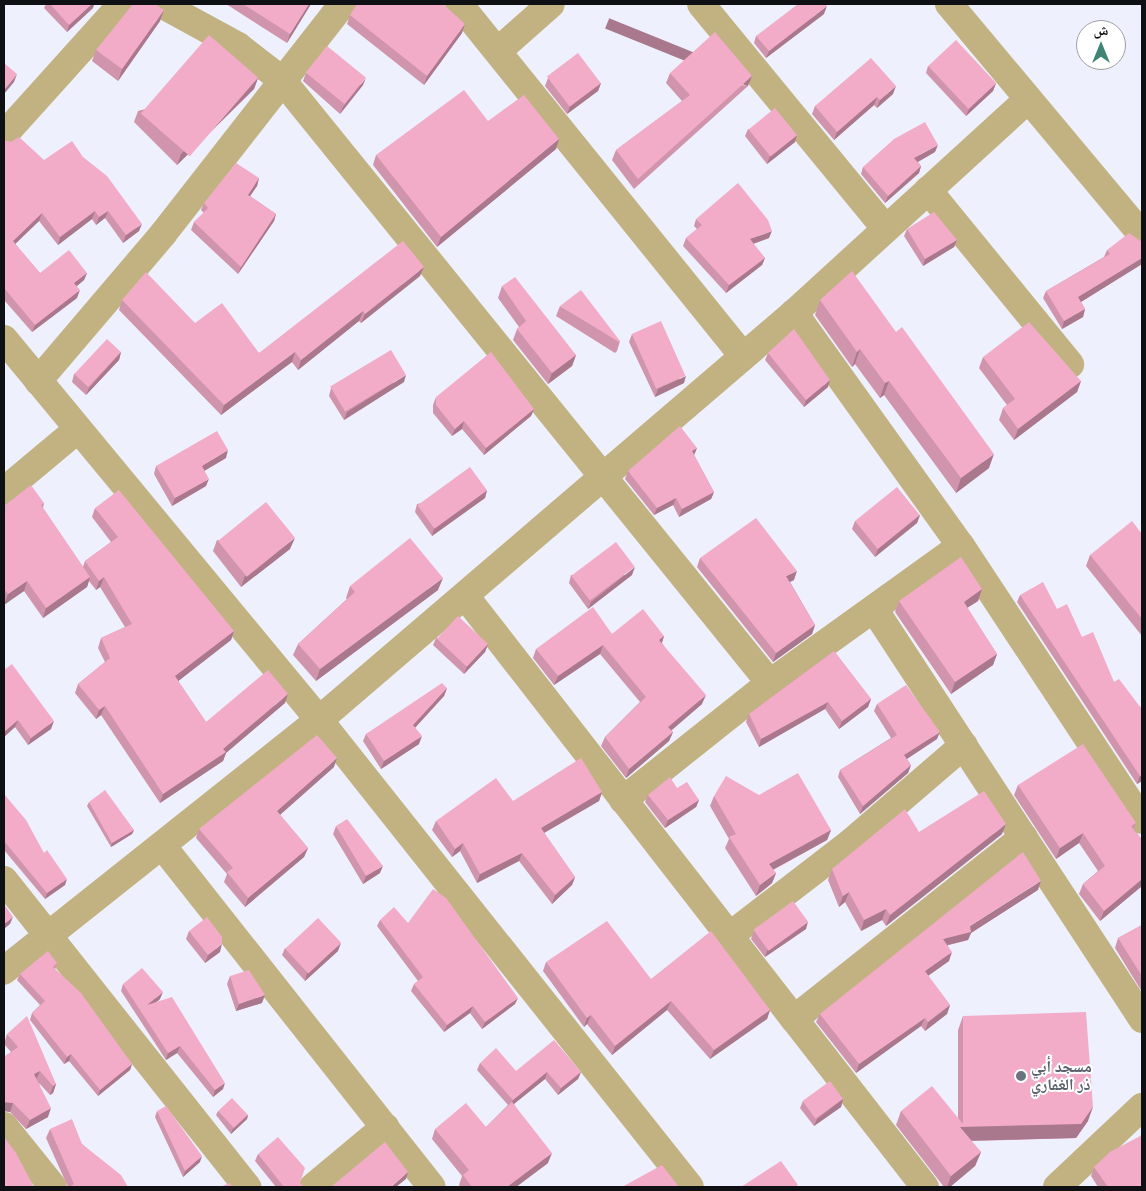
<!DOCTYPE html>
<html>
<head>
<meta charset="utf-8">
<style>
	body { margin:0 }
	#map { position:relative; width:1146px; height:1191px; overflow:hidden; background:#eef1fd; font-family:"Fira Sans","Noto Naskh Arabic",sans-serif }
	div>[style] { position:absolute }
	.street>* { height:28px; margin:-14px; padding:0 14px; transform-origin:14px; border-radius:14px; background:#c2b282 }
	.wall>* { inset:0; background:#d094ac }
	.shaded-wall>* { inset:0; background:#a9788c; transform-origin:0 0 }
	.building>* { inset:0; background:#f2acc8; transform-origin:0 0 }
	.dots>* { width:14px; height:14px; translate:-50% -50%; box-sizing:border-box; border:2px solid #fff; border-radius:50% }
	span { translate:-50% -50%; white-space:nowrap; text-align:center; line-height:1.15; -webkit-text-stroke:4px #fff; paint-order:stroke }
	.worship-label { font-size:16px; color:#5b616d; font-weight:700 }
	.left { translate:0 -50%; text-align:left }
	.frame { position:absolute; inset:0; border:5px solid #0f1014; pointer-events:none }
	.north { position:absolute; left:1076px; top:20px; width:50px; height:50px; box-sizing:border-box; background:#fff; border:1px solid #9f9fa1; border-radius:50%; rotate:0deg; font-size:14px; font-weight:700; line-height:20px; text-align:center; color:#0f1014 }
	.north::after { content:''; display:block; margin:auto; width:18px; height:22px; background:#418476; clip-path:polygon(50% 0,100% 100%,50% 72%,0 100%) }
</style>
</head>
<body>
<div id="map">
	<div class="street">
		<div style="left:161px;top:4px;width:88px;rotate:28.6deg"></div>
		<div style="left:238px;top:46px;width:56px;rotate:37.7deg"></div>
		<div style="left:282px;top:80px;width:776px;rotate:51.02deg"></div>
		<div style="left:459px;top:4px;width:452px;rotate:51.1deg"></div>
		<div style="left:701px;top:4px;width:291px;rotate:50.6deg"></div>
		<div style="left:949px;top:4px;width:301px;rotate:50.1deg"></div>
		<div style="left:499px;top:50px;width:69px;rotate:-41.5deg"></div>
		<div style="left:4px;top:135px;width:176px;rotate:-48deg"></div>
		<div style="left:928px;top:190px;width:225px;rotate:50.8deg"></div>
		<div style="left:794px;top:313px;width:287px;rotate:54.4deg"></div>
		<div style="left:961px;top:546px;width:328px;rotate:56.6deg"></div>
		<div style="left:4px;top:339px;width:494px;rotate:50.4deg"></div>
		<div style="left:319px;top:720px;width:403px;rotate:141.5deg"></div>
		<div style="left:38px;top:381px;width:193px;rotate:-49.6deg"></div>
		<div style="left:163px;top:234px;width:292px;rotate:-52deg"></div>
		<div style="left:4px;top:491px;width:95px;rotate:-39.9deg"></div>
		<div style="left:466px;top:597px;width:534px;rotate:52.14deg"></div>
		<div style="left:874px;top:609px;width:490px;rotate:56.8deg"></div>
		<div style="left:623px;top:800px;width:188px;rotate:-38.5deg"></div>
		<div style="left:770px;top:683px;width:235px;rotate:-35.7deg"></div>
		<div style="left:164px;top:848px;width:432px;rotate:51.7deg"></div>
		<div style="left:4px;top:880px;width:392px;rotate:51.6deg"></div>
		<div style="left:728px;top:937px;width:154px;rotate:-37.6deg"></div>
		<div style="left:850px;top:843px;width:150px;rotate:-40.7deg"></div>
		<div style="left:4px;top:1126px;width:78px;rotate:51.2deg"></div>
		<div style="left:313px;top:1187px;width:94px;rotate:-39.8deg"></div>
		<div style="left:690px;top:1187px;width:596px;rotate:-128.46deg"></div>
		<div style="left:319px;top:720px;width:626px;rotate:-40.59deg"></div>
		<div style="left:794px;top:313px;width:317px;rotate:-42.4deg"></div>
		<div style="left:925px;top:1187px;width:213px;rotate:-127.9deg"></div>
		<div style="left:794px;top:1019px;width:293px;rotate:-38.4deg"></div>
		<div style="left:1057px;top:1187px;width:117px;rotate:-43.3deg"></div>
	</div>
	<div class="wall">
		<div style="clip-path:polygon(46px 4px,94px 4px,93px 8px,67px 32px,44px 8px)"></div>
		<div style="clip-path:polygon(226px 4px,311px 4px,287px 43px)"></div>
		<div style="clip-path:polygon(824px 14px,766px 58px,754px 43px,756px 36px)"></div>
		<div style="clip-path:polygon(350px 15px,462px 33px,424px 85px,347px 24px)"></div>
		<div style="clip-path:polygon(160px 21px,118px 81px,92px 61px,96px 50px)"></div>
		<div style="clip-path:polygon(928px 66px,996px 83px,993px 91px,966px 116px,926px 73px)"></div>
		<div style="clip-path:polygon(306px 73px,363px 85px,340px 114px,303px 81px)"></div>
		<div style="clip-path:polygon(670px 73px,748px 86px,634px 189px,612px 160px,616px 150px,682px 101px,666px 83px)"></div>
		<div style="clip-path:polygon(258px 78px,254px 89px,177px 165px,134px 122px,138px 111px)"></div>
		<div style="clip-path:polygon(548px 78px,601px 83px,598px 91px,567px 114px,545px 86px)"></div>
		<div style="clip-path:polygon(893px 94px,877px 108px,874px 105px,834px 140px,812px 114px,815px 106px)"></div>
		<div style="clip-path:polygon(488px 121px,559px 139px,556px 149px,437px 247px,373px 165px,376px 155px)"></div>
		<div style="clip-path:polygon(748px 129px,795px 142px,767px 164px,745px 136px)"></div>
		<div style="clip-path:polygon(4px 140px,44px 160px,83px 157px,139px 231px,123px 243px,105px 218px,96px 225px,92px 219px,58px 245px,39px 221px,15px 244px,40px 273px,87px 273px,84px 280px,77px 286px,77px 298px,32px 332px,4px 300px)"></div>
		<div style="clip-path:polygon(935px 152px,918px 162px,921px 166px,919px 173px,885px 203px,861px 174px,863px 167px)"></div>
		<div style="clip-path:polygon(259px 178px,257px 186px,250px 196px,276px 214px,274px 221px,238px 274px,191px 230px,194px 222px,204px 213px,201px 210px,204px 203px)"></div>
		<div style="clip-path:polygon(696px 219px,769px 238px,753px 244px,765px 258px,762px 265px,726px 293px,683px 246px,686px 238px,697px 229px,694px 226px)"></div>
		<div style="clip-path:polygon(907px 229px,957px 240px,954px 247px,923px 266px,904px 236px)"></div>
		<div style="clip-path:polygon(1142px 242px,1142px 264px,1081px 302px,1085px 309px,1083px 317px,1062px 329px,1043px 298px,1046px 291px,1104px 257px,1107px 250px)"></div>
		<div style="clip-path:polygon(420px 276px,361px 323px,359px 321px,298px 370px,292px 362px,221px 415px,119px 310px,122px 300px,195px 323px,259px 353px)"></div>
		<div style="clip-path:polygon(502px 286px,576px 355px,572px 366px,548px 384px,513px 340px,517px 329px,519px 327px,498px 298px)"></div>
		<div style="clip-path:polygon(820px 300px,989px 468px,956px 493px,884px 395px,880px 398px,855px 364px,852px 367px,815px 315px)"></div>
		<div style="clip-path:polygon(560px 306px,620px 341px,617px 351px,615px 353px,556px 316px)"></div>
		<div style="clip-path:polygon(632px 334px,684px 383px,655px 397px,629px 342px)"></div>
		<div style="clip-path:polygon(121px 352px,119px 360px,86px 395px,72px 382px,74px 374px)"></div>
		<div style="clip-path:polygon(768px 353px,828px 387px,804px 407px,765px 360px)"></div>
		<div style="clip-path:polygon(983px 357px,1081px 381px,1077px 392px,1014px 440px,999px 420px,1003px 408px,1007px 405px,979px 368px)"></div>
		<div style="clip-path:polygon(404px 382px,344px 420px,329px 396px,331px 388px)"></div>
		<div style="clip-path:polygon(436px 397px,534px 409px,531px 416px,484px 455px,462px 429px,452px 436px,433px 413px,433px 405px)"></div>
		<div style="clip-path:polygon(697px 448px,694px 455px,714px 492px,711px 499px,679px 517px,673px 505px,654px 515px,625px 479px,628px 471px)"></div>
		<div style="clip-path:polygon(226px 458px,204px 471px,206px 486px,172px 506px,154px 474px,156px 466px)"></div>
		<div style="clip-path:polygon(487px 490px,485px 498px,432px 536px,415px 512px,417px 504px)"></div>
		<div style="clip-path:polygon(44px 503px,43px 508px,83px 567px,85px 561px,111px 542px,92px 517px,95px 508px,234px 631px,231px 640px,178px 681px,206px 722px,285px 703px,226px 753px,223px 761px,160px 803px,101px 715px,96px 719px,75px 693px,78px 684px,105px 662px,98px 648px,101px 638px,125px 627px,100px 587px,96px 590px,89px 581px,87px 587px,43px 618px,24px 591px,4px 604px,4px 506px)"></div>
		<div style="clip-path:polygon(920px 515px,917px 523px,875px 557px,852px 529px,855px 521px)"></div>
		<div style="clip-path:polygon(1142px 534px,1142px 636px,1086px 566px,1090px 555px)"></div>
		<div style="clip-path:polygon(217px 540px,290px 549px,241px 587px,213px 551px)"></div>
		<div style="clip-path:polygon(700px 558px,794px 580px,790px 582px,815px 625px,812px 634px,773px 662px,697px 567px)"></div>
		<div style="clip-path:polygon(571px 575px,632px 575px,588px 609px,569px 583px)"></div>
		<div style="clip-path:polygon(350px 586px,438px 590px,316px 681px,293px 655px,298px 644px,347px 599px,346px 598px)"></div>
		<div style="clip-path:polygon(982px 589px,978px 601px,967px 608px,997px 654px,993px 665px,951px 694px,895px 612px,899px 601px)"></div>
		<div style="clip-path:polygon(1020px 595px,1057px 609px,1082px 637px,1114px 682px,1141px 708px,1142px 707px,1142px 781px,1137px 784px,1017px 602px)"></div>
		<div style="clip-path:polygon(612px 634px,664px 636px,662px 643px,702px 704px,671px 730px,673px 732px,669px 741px,626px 778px,601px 746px,605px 737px,640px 702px,600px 654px,554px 685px,533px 658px,536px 649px)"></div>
		<div style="clip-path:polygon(436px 638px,488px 644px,485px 652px,464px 674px,433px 645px)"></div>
		<div style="clip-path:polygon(834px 651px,871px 699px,868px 707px,839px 729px,825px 709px,759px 747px,746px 722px,749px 714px)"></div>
		<div style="clip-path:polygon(4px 670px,51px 729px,28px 745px,15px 727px,4px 737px)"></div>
		<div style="clip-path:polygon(447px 688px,444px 696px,415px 728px,419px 744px,381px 769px,363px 741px,366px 734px)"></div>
		<div style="clip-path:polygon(877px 704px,937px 739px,907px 759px,911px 765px,908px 773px,860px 814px,838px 777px,840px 770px,891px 738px,874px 711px)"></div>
		<div style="clip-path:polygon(334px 767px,280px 815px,308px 848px,304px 857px,245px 907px,224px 882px,227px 874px,196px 838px,199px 829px)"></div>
		<div style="clip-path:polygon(1018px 785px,1136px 823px,1134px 829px,1142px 840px,1142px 886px,1100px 921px,1079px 894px,1083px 884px,1098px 871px,1079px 843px,1056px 859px,1014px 795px)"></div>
		<div style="clip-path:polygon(677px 788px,699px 800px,696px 807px,665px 828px,645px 802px,648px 795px)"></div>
		<div style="clip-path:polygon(602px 792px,599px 801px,544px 833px,575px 877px,572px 885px,552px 904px,519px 861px,477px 883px,460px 851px,452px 857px,432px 830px,436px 821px,513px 801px)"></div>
		<div style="clip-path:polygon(4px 794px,65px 885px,45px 899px,4px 850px)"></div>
		<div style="clip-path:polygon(759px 795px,831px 830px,827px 840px,773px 870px,776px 873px,772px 883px,756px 896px,725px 848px,729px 839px,710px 806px,714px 796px)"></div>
		<div style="clip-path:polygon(89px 802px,134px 830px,132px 834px,111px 847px,87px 806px)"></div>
		<div style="clip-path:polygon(336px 826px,380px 873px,363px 884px,333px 834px)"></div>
		<div style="clip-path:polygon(919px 832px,1002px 834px,886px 926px,882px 920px,861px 931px,845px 902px,839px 907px,828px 880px,832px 869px)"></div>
		<div style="clip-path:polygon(1038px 890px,971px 933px,968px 940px,948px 945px,949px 961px,928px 976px,950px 1005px,947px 1014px,925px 1031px,921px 1026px,856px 1073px,816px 1022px,820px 1014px)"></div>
		<div style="clip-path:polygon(380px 920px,408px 923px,515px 1004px,482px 1029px,470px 1013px,444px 1032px,411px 991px,414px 984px,418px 981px,377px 926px)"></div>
		<div style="clip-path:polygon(1142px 925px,1142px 992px,1115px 948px,1118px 938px)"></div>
		<div style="clip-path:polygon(806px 929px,765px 957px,751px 939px,754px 931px)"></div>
		<div style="clip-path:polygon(189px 931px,220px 952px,205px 963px,186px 939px)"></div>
		<div style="clip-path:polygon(285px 948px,338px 951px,305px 981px,282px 955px)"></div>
		<div style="clip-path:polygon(546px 962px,651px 979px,770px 1010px,767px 1019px,710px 1059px,667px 1010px,612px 1055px,587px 1024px,584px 1027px,543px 971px)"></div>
		<div style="clip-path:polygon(57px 963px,55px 970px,132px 1064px,130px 1070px,98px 1096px,69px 1061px,64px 1064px,30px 1020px,32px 1013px,40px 1005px,17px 980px,20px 974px)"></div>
		<div style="clip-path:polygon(230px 976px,262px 1003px,236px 1011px,227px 984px)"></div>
		<div style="clip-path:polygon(123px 984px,160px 999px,157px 1002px,223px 1089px,213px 1097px,177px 1053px,166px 1060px,121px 991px)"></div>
		<div style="clip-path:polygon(963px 1016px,1088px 1121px,1076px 1138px,971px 1141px,981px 1152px,975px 1166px,950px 1187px,944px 1187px,896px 1125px,901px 1111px,958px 1118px,958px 1030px)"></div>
		<div style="clip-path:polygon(7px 1034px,56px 1084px,53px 1093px,50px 1095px,39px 1083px,48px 1117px,26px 1129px,10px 1112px,4px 1111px,4px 1057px,11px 1052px,4px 1044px)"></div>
		<div style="clip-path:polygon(480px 1063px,516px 1071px,581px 1072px,578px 1079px,558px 1095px,545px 1079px,514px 1104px,548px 1163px,516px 1187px,461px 1187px,459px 1185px,462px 1176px,432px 1139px,435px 1129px,486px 1127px,508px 1105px,477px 1070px)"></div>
		<div style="clip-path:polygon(843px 1099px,841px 1107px,814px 1126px,800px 1108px,803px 1101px)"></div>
		<div style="clip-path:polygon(157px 1111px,200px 1162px,183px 1177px,155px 1117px)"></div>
		<div style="clip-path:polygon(218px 1111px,248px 1115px,247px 1119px,231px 1134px,216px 1115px)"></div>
		<div style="clip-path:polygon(50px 1129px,82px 1144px,128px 1187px,68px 1187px,46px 1138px)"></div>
		<div style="clip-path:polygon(258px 1154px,300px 1183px,304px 1187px,276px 1187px,255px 1161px)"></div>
		<div style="clip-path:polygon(1094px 1167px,1142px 1187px,1098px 1187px,1091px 1176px)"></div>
	</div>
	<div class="shaded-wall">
		<div style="clip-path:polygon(92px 4px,94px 4px,93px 8px,67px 32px,69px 25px)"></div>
		<div style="clip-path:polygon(309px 4px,311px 4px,287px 43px,290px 34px)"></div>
		<div style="clip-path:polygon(827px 6px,824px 14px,766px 58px,769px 51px)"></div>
		<div style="clip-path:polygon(164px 10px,160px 21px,118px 81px,122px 69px)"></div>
		<div style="clip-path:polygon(465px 24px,462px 33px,424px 85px,427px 76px)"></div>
		<div style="clip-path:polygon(17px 74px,14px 82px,4px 94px,4px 90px)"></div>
		<div style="left:752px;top:76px;width:11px;height:154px;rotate:112deg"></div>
		<div style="clip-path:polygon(258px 78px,254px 89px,177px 165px,181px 154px)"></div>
		<div style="clip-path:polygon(366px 78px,363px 85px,340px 114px,343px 107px)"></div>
		<div style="clip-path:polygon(601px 83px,598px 91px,567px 114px,570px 106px)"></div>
		<div style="clip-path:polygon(996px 83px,993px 91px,966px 116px,969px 109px)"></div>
		<div style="clip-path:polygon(896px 86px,893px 94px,877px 108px,880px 100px)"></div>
		<div style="clip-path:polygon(877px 97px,874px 105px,834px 140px,837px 132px)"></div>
		<div style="clip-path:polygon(797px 135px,795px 142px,767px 164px,770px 156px)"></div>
		<div style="clip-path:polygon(559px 139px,556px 149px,437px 247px,441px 237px)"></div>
		<div style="clip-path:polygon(938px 145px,935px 152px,912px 165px,914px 158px)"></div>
		<div style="clip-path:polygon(921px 166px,919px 173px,885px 203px,888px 196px)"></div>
		<div style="clip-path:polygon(259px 178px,257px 186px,246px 202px,248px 195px)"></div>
		<div style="clip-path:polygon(95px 211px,92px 219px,58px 245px,60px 237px)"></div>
		<div style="clip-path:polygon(108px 211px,105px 218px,96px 225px,99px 217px)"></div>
		<div style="clip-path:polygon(42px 213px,39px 221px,10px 249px,13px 241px)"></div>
		<div style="clip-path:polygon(276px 214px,274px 221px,238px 274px,241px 267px)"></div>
		<div style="clip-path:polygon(142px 224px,139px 231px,123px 243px,126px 235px)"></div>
		<div style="clip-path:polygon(772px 231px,769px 238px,747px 246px,750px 239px)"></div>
		<div style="clip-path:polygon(957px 240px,954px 247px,923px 266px,925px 259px)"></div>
		<div style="clip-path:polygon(765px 258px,762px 265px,726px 293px,729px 285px)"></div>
		<div style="clip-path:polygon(1142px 258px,1142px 264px,1076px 305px,1078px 297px)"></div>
		<div style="clip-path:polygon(424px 267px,420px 276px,361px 323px,365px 314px)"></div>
		<div style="clip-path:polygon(87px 273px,84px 280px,71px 291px,74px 283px)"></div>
		<div style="clip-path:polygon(80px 290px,77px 298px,32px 332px,35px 325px)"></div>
		<div style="clip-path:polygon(1085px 309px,1083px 317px,1062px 329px,1064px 321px)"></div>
		<div style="clip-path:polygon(363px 311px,359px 321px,298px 370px,301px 360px)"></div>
		<div style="clip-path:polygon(860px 349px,855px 364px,852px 367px,857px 352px)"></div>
		<div style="clip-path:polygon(121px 352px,119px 360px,86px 395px,89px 388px)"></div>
		<div style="clip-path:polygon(295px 352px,292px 362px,221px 415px,224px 405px)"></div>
		<div style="clip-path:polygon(576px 355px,572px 366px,548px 384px,552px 373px)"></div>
		<div style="clip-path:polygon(406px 375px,404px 382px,344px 420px,347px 412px)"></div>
		<div style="clip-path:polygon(686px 376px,684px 383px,655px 397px,658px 389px)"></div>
		<div style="clip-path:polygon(830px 380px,828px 387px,804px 407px,806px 400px)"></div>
		<div style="clip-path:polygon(889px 381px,884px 395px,880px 398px,885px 383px)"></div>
		<div style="clip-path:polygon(1081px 381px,1077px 392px,1014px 440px,1018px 429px)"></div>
		<div style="clip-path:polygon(534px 409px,531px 416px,484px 455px,486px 448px)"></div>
		<div style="clip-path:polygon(464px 421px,462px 429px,452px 436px,455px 429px)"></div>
		<div style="clip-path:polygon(697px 448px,694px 455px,692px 451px)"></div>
		<div style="clip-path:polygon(228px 450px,226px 458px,199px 474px,202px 466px)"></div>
		<div style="clip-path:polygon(994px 454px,989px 468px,956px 493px,961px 478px)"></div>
		<div style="clip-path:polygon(209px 479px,206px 486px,172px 506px,175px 498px)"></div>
		<div style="clip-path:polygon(487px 490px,485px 498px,432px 536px,434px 528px)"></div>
		<div style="clip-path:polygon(714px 492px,711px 499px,679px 517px,682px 509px)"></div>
		<div style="clip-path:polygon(676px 498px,673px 505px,654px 515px,657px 508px)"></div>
		<div style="clip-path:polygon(920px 515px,917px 523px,875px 557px,878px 549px)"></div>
		<div style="clip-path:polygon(295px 538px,290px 549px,241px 587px,245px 576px)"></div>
		<div style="clip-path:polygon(635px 567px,632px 575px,588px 609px,591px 602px)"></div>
		<div style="clip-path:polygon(797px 571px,794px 580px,783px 585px,786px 576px)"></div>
		<div style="clip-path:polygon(90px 577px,87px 587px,43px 618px,46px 608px)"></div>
		<div style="clip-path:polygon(104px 577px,100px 587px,96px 590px,99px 581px)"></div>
		<div style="clip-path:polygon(443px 578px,438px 590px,316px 681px,320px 669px)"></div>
		<div style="clip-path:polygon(27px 581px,24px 591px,4px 605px,8px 594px)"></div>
		<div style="clip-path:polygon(982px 589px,978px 601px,959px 613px,964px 602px)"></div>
		<div style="clip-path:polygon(815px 625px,812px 634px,773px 662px,776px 653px)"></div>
		<div style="clip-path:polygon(234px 631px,231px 640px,172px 686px,175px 676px)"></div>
		<div style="clip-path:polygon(664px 636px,661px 645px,659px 640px)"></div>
		<div style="clip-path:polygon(488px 644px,485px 652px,464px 674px,467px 666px)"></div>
		<div style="clip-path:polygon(603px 645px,600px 654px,554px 685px,558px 676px)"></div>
		<div style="clip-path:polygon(997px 654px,993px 665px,951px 694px,955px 682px)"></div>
		<div style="clip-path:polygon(447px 688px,444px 696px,410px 733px,413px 725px)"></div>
		<div style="clip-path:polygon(288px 694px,285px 703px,226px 753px,223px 761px,160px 803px,163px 794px,223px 749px)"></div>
		<div style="clip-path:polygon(706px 695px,702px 704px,665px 736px,668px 727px)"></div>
		<div style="clip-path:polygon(871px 699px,868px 707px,839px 729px,842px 721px)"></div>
		<div style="clip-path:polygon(828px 702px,825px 709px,759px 747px,761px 739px)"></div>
		<div style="clip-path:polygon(105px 706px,101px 715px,96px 719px,99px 710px)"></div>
		<div style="clip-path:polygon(18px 720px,15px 727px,4px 737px,4px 732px)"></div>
		<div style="clip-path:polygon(54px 721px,51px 729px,28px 745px,31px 738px)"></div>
		<div style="clip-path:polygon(673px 732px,669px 741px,626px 778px,629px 769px)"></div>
		<div style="clip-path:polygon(940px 732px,937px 739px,902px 762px,904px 755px)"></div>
		<div style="clip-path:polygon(422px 736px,419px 744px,381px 769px,384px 761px)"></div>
		<div style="clip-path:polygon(337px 758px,334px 767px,274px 820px,277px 811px)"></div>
		<div style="clip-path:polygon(911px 765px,908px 773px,860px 814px,863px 806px)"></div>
		<div style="clip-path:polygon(1142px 775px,1142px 781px,1137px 784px,1140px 776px)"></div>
		<div style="clip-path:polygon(602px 792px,599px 801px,537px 837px,541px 828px)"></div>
		<div style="clip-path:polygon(699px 800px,696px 807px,665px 828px,668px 820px)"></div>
		<div style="clip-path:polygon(1006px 824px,1002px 834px,886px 926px,890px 915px)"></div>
		<div style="clip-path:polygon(134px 830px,132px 834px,111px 847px,112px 843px)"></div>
		<div style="clip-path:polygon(831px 830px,827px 840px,765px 874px,769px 864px)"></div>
		<div style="clip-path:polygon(1083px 833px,1079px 843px,1056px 859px,1060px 848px)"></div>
		<div style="clip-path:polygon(463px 843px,460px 851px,452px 857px,455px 849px)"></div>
		<div style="clip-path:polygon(308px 848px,304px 857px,245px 907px,248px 898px)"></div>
		<div style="clip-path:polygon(522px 853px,519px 861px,477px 883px,480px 874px)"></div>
		<div style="clip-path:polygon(383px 866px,380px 873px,363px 884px,366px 876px)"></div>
		<div style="clip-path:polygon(776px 873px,772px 883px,756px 896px,760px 885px)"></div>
		<div style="clip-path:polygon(575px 877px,572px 885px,552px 904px,555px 895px)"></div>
		<div style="clip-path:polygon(67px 879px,65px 885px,45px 899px,47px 893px)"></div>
		<div style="clip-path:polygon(1142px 879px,1142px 886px,1100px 921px,1104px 911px)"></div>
		<div style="clip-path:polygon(1041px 881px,1038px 890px,971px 933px,968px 940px,940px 947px,943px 939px,970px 926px)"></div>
		<div style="clip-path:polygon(849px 892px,845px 902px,839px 907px,843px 896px)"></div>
		<div style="clip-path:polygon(886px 909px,882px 920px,861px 931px,864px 920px)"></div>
		<div style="clip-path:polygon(13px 917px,10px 924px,4px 929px,4px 924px)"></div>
		<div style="clip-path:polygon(808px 922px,806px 929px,765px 957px,768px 949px)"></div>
		<div style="clip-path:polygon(341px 943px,338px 951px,305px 981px,307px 973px)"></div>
		<div style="clip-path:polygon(222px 944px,220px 952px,205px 963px,208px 955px)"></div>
		<div style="clip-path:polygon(952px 952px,949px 961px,922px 980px,925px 971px)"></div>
		<div style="clip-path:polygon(163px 992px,160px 999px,144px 1011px,147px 1005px)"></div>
		<div style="clip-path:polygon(265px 995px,262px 1003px,236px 1011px,239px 1004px)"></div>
		<div style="clip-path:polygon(518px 998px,515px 1004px,482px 1029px,485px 1022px)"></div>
		<div style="clip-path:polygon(671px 1001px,667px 1010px,612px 1055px,615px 1046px)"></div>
		<div style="clip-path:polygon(950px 1005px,947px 1014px,925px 1031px,928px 1022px)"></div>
		<div style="clip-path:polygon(473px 1006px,470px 1013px,444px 1032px,447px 1025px)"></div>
		<div style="clip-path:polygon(770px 1010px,767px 1019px,710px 1059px,714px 1050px)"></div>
		<div style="clip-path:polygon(591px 1015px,587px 1024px,584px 1027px,587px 1018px)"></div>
		<div style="clip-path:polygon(925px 1018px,921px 1026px,856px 1073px,859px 1064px)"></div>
		<div style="clip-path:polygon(180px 1046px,177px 1053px,166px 1060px,168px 1053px)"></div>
		<div style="clip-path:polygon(71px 1054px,69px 1061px,64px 1064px,67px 1057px)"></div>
		<div style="clip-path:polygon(132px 1064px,130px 1070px,98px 1096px,100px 1090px)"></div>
		<div style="clip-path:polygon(40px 1071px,36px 1080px,34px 1074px)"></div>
		<div style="clip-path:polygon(547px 1072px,545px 1079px,510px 1107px,513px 1100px)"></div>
		<div style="clip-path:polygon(581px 1072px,578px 1079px,558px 1095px,561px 1088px)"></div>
		<div style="clip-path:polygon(225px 1083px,223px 1089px,213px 1097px,215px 1090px)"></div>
		<div style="clip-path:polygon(56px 1084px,53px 1093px,50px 1095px,53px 1086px)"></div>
		<div style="clip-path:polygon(843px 1099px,841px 1107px,814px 1126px,817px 1119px)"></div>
		<div style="clip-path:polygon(4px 1102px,13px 1103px,10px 1112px,4px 1111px)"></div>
		<div style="clip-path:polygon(1093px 1107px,1088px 1121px,1076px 1138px,955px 1141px,960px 1127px)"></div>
		<div style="clip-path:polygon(51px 1108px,48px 1117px,26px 1129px,30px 1120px)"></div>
		<div style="clip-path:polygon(248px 1115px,247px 1119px,231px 1134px,232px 1130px)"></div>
		<div style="clip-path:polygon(981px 1152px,975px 1166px,950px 1187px,947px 1187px,951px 1176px)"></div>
		<div style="clip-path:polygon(552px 1153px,548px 1163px,516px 1187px,507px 1187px)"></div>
		<div style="clip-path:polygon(202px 1156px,200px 1162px,183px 1177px,185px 1171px)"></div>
		<div style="clip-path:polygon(408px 1172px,406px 1179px,396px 1187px,391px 1187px)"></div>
	</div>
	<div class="building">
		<div style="clip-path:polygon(50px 4px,92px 4px,69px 25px)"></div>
		<div style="clip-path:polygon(133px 4px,155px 4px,164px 10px,122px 69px,96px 50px)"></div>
		<div style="clip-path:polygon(243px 4px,309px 4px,290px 34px)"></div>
		<div style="clip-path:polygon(357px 4px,443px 4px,465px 24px,427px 76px,350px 15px)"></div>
		<div style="clip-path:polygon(798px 4px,825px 4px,827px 6px,769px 51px,756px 36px)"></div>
		<div style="clip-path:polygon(715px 32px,752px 76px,638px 179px,616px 150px,690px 95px,670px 73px)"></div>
		<div style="left:209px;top:35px;width:65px;height:104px;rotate:41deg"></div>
		<div style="left:956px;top:40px;width:59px;height:38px;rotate:47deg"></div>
		<div style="left:327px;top:46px;width:50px;height:34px;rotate:39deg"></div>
		<div style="left:578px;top:53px;width:38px;height:39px;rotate:53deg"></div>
		<div style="clip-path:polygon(871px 58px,896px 86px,880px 100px,877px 97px,837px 132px,815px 106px)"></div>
		<div style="clip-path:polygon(4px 63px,17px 74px,4px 90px)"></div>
		<div style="clip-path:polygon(464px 90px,488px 121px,524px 95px,559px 139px,441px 237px,376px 155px)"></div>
		<div style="left:775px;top:108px;width:35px;height:34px;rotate:51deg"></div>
		<div style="clip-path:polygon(925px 122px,938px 145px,914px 158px,921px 166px,888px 196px,863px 167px,894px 139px)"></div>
		<div style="clip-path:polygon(19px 137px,44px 160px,72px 141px,83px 157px,107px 176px,142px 224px,126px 235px,108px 211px,99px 217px,95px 211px,60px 237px,42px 213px,13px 241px,40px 273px,69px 250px,87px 273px,74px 283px,80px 290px,35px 325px,4px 288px,4px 140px,11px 142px)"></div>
		<div style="clip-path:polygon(236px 163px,259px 178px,248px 195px,276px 214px,241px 267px,194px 222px,208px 208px,204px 203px)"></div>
		<div style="clip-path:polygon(738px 183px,768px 220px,772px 231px,750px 239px,765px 258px,729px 285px,686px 238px,702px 225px,696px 219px)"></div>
		<div style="clip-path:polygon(934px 212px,957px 240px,925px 259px,907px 229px)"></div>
		<div style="clip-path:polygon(1129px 233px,1142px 242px,1142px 258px,1078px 297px,1085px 309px,1064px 321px,1046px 291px,1110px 254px,1107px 250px)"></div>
		<div style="clip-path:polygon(403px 241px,424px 267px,365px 314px,363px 311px,301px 360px,295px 352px,224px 405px,122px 300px,146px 272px,195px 323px,222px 303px,259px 353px)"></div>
		<div style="clip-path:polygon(852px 271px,896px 332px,902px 327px,994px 454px,961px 478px,889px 381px,885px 383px,860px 349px,857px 352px,820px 300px)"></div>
		<div style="clip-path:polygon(515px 277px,576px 355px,552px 373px,517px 329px,526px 321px,502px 286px)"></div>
		<div style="clip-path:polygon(581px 290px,620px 341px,619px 342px,560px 306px)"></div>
		<div style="left:661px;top:321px;width:60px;height:32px;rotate:66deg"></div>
		<div style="clip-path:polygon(1029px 322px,1081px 381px,1018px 429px,1003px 408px,1015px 399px,983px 357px)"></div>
		<div style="clip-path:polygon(794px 329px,830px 380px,806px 400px,768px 353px)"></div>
		<div style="left:107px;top:339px;width:19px;height:48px;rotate:43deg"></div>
		<div style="left:391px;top:350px;width:29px;height:71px;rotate:59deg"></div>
		<div style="clip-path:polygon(491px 352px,534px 409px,486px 448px,464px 421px,455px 429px,436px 405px,436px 397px)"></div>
		<div style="clip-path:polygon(680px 426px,697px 448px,692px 451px,714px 492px,682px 509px,676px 498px,657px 508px,628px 471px)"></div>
		<div style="clip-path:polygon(217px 431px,228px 450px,202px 466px,209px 479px,175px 498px,156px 466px)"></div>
		<div style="left:470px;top:467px;width:29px;height:65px;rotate:54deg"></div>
		<div style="clip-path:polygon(31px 485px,44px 503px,41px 505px,90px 577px,46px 608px,27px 581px,8px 594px,4px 589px,4px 506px)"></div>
		<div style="left:897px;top:487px;width:36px;height:54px;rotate:51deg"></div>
		<div style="clip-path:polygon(119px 490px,234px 631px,175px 676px,206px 722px,268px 670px,288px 694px,223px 749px,226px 752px,163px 794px,105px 706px,99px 710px,78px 684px,110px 658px,101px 638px,132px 624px,104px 577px,99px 581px,85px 561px,118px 537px,95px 508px)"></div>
		<div style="left:266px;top:502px;width:46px;height:62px;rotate:51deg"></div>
		<div style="clip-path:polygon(756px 518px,797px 571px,786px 576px,815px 625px,776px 653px,700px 558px)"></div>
		<div style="clip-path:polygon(1132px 521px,1142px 534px,1142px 619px,1090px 555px)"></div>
		<div style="clip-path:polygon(410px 538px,443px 578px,320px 669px,298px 644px,355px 592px,350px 586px)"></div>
		<div style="left:616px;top:542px;width:31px;height:56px;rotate:53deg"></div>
		<div style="clip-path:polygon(961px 557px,982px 589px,964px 602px,997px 654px,955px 682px,899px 601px)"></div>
		<div style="clip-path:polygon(1043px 582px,1057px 609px,1067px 604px,1082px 637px,1093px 632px,1114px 682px,1119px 679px,1141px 708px,1142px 707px,1142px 775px,1140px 776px,1020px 595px)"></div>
		<div style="clip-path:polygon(593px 607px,612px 634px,643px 609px,664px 636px,659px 640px,706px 695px,668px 727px,673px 732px,629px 769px,605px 737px,646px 697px,603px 645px,558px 676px,536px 649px)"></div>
		<div style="left:458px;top:616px;width:41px;height:31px;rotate:43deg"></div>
		<div style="clip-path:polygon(834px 651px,871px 699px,842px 721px,828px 702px,761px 739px,749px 714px)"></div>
		<div style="clip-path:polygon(12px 664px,54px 721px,31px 738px,18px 720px,4px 732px,4px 670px)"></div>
		<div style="clip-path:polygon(442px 683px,447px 688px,413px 725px,422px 736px,384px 761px,366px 734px)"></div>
		<div style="clip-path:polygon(906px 685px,940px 732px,904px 755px,911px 765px,863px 806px,840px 770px,897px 735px,877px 704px)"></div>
		<div style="clip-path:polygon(317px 735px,337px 758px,277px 811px,308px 848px,248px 898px,227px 872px,233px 868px,199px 829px)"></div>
		<div style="clip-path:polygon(1083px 744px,1136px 823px,1131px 826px,1142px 840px,1142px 879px,1104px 911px,1083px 884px,1105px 866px,1083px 833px,1060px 848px,1018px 785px)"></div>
		<div style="clip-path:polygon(581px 758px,602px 792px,541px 828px,575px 877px,555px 895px,522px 853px,480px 874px,463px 843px,455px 849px,436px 821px,496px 778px,513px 801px)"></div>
		<div style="clip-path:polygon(798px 773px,831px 830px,769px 864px,776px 873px,760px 885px,729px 837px,736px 834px,714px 796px,726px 776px,759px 795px)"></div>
		<div style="clip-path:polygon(670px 777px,677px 788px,687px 782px,699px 800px,668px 820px,648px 795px)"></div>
		<div style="clip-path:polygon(105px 790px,134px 830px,112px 843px,89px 802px)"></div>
		<div style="clip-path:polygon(984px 791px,1006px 824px,890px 915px,886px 909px,864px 920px,849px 892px,843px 896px,832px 869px,905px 809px,919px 832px)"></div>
		<div style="clip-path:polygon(4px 794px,26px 820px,44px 853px,47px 850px,67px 879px,47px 893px,4px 841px)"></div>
		<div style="clip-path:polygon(347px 819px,383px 866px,366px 876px,336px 826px)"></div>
		<div style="clip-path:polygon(1023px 852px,1041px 881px,970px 926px,971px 932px,943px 939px,952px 952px,925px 971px,950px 1005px,928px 1022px,925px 1018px,859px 1064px,820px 1014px)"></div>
		<div style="clip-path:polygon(433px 889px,446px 898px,518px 998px,485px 1022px,473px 1006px,447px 1025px,414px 984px,423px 977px,380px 920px,394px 907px,408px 923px)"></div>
		<div style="left:793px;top:901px;width:26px;height:49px;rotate:54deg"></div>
		<div style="clip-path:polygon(4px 904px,13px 917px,4px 924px)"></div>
		<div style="clip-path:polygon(207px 917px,222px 937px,222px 944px,208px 955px,189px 931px)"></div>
		<div style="left:318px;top:918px;width:34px;height:45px;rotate:47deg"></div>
		<div style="clip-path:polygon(607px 921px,651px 979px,711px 931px,770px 1010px,714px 1050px,671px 1001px,615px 1046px,591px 1015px,587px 1018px,546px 962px)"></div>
		<div style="clip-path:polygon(1142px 925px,1142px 976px,1118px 938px)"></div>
		<div style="clip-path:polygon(48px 951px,57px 963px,53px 967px,81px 993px,132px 1064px,100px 1090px,71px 1054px,67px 1057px,32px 1013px,45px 1001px,20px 974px)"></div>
		<div style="clip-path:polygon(142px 968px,163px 992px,147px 1005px,172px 997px,225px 1083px,215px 1090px,180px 1046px,168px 1053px,123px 984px)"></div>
		<div style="clip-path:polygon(249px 970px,265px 995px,239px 1004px,230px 976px)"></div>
		<div style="clip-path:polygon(1086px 1012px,1093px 1107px,1081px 1124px,960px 1127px,981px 1152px,951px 1176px,901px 1111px,932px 1086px,963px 1124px,963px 1016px)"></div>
		<div style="clip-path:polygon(27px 1016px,56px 1084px,53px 1086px,40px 1071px,34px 1074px,51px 1108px,30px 1120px,13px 1103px,4px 1102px,4px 1057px,18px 1047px,7px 1034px)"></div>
		<div style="clip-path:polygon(554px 1040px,581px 1072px,561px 1088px,547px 1072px,513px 1100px,480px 1063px,496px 1048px,516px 1071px)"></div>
		<div style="left:830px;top:1081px;width:22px;height:34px;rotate:54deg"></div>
		<div style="left:232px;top:1098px;width:23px;height:19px;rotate:47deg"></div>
		<div style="clip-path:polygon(512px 1102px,552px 1153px,507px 1187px,472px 1187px,463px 1175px,469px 1170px,435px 1129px,466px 1103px,486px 1127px)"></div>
		<div style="clip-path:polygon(166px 1106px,202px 1156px,185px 1171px,157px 1111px)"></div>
		<div style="clip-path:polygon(72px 1119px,82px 1144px,121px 1175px,128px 1187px,69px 1187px,74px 1184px,50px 1129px)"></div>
		<div style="clip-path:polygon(1142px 1135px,1142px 1187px,1108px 1187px,1094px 1167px,1110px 1152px)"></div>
		<div style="clip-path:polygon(4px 1137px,16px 1153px,34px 1187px,4px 1187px)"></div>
		<div style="clip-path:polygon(278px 1137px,305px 1168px,300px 1183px,304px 1187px,284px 1187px,258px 1154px)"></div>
		<div style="clip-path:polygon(385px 1142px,408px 1172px,391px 1187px,331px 1187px)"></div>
		<div style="clip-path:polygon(781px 1161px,798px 1185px,795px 1187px,741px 1187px)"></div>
		<div style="clip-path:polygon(662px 1165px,679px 1187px,622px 1187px)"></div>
		<div style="clip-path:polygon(230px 1183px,232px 1187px,220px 1187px)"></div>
	</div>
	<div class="dots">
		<div style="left:1021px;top:1076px;background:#6b7280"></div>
	</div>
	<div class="worship-label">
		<span class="left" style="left:1031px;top:1076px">مسجد أبي<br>ذر الغفاري</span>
	</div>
	<div class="frame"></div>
	<div class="north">ش</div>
</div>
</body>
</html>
